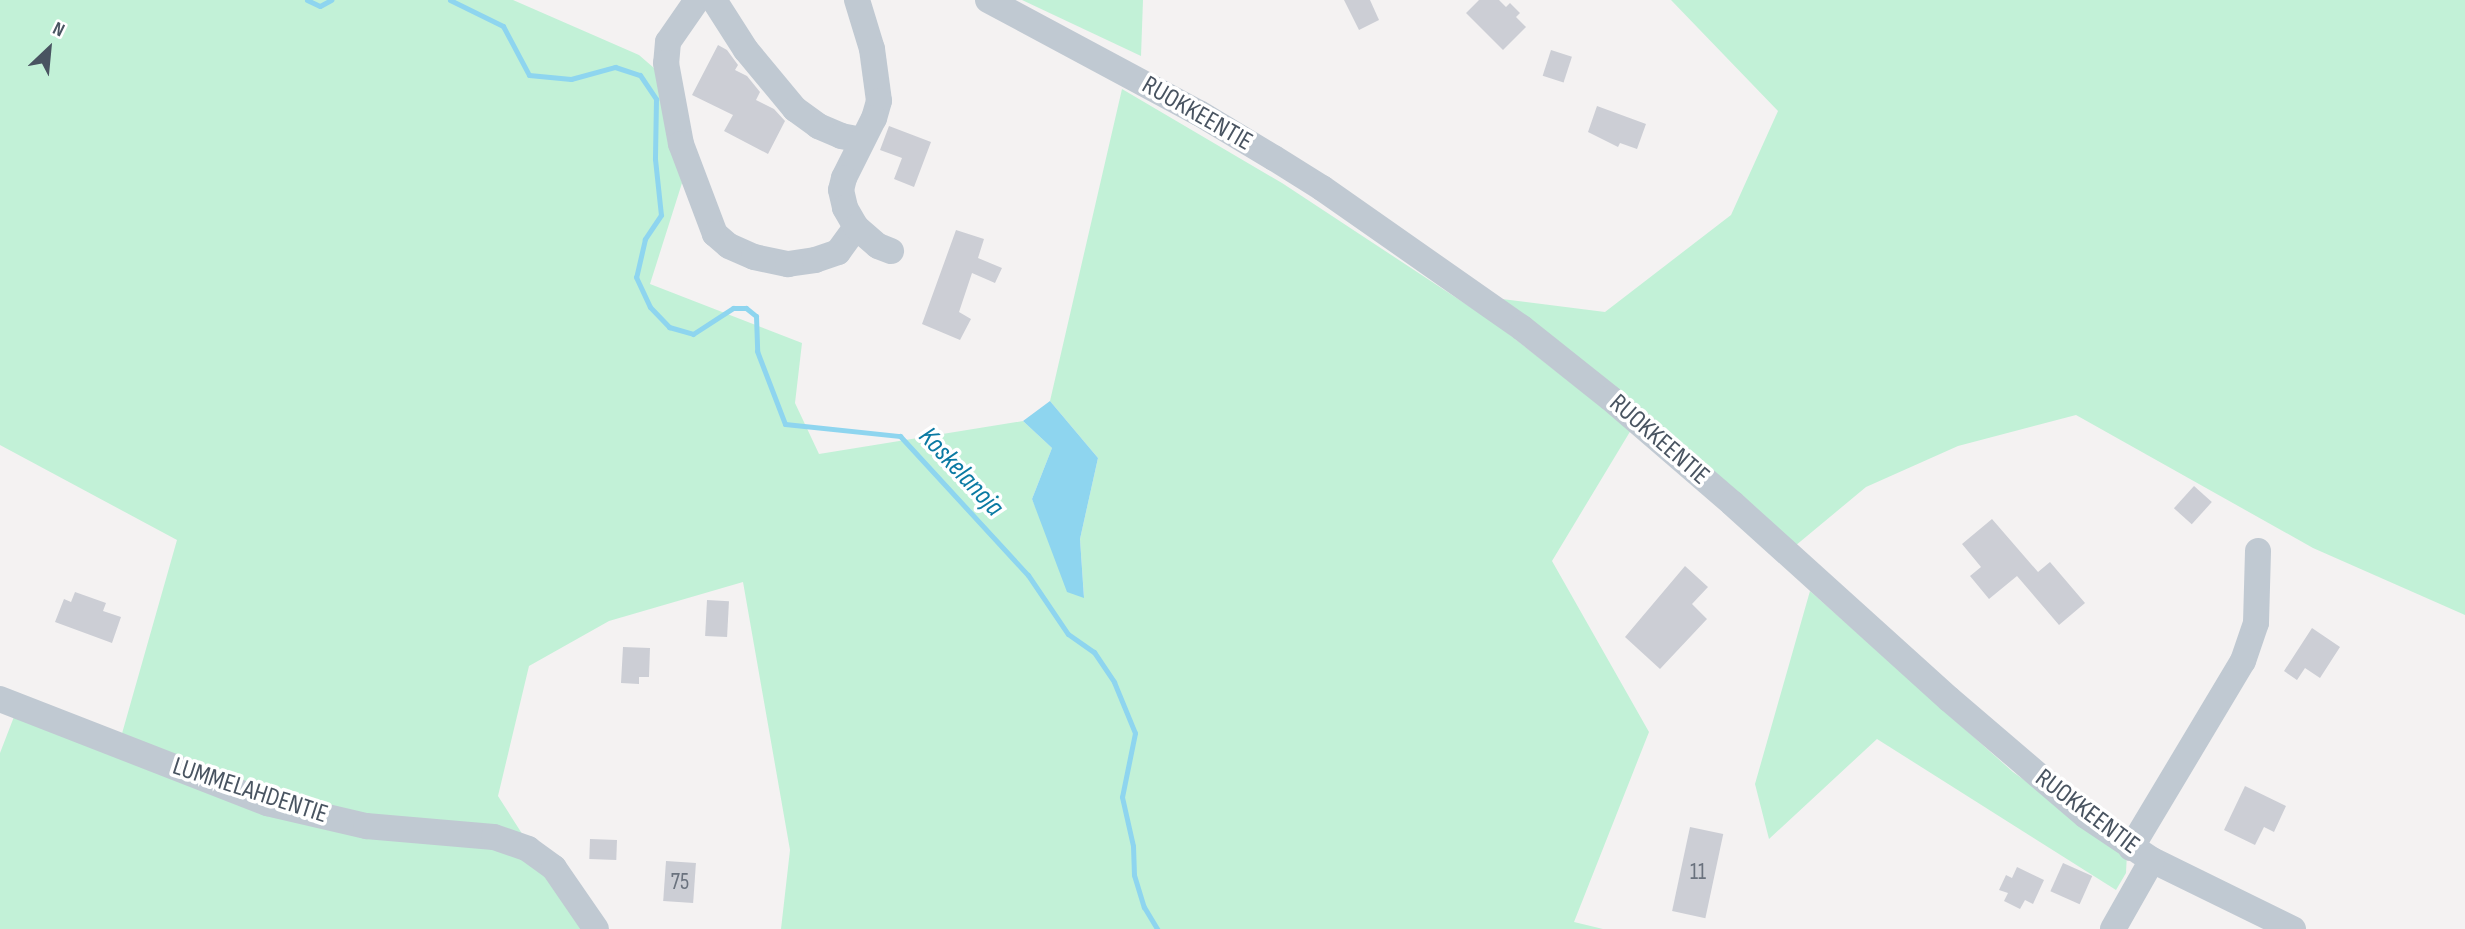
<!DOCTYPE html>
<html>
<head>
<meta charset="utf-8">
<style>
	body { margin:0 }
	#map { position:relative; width:2465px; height:929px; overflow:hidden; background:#f4f2f2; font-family:"Sofia Sans Condensed",sans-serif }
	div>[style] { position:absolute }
	.green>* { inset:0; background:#c2f1d7 }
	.water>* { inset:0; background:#8ed5ef }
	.stream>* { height:5px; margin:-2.5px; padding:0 2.5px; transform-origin:2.5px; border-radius:2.5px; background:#8ed5ef }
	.building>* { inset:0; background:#ccced5; transform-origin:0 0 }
	.minor>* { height:26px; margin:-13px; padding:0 13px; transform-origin:13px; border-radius:13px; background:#c0c9d2 }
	span { translate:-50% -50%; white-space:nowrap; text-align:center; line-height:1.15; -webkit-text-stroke:7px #fff; paint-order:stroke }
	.number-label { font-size:23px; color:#6a727e }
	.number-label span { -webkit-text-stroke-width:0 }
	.street-label { font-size:26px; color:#495461 }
	.water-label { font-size:28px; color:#0b7aa3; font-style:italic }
	.north { position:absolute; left:14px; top:14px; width:70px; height:70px; -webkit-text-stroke:5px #fff; paint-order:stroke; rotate:26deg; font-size:19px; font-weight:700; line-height:28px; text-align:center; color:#495461 }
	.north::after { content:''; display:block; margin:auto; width:24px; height:32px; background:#495461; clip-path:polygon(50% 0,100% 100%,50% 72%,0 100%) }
</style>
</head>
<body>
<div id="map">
	<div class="green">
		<div style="clip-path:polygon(0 0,513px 0,639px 55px,669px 81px,682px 183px,650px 284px,802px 343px,795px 403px,819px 454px,1023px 421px,1052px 448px,1032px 499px,1047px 534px,1084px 597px,1080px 539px,1098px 458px,1050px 401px,1122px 89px,1282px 183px,1496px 324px,1631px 430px,1552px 561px,1649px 732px,1574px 922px,1603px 929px,781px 929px,790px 850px,743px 582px,609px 621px,529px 666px,498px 796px,583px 929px,0 929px,0 753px,22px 696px,121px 737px,177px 540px,0 445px)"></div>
		<div style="clip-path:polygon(1022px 0,1143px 0,1141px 56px)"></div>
		<div style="clip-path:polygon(1671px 0,2465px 0,2465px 615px,2313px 548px,2076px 415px,1958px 446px,1866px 487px,1795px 546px,1502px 299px,1605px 312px,1731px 215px,1778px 111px)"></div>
		<div style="clip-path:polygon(1810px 591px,2013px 772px,2127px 853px,2126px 873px,2116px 890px,1877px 739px,1769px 839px,1755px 784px)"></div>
	</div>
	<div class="water">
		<div style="clip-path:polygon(1050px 401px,1098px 458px,1080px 539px,1084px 598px,1067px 592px,1032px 499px,1052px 448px,1023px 421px)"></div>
	</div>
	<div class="stream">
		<div style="left:307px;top:0;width:14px;rotate:25deg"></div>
		<div style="left:320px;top:6px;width:13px;rotate:-29deg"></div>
		<div style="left:450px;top:0;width:59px;rotate:26.1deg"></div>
		<div style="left:503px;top:26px;width:55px;rotate:62deg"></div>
		<div style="left:529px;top:75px;width:42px;rotate:5.4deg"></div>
		<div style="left:571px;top:79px;width:46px;rotate:-15.3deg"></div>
		<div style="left:615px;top:67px;width:26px;rotate:18deg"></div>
		<div style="left:640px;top:75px;width:29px;rotate:56deg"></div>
		<div style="left:656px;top:99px;width:60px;rotate:91deg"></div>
		<div style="left:655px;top:159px;width:56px;rotate:83.9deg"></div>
		<div style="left:661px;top:215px;width:29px;rotate:124deg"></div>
		<div style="left:645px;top:239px;width:39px;rotate:103deg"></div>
		<div style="left:636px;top:277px;width:33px;rotate:65deg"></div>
		<div style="left:650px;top:307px;width:28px;rotate:46deg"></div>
		<div style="left:669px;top:327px;width:25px;rotate:16deg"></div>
		<div style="left:693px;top:334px;width:48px;rotate:-33deg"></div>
		<div style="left:733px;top:308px;width:13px"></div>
		<div style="left:746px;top:308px;width:13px;rotate:39deg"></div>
		<div style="left:756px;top:316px;width:35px;rotate:88deg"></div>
		<div style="left:757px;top:351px;width:78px;rotate:69deg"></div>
		<div style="left:785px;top:424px;width:116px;rotate:6deg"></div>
		<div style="left:900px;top:436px;width:189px;rotate:47.4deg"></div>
		<div style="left:1028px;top:575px;width:71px;rotate:55.9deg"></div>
		<div style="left:1068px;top:634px;width:32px;rotate:35deg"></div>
		<div style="left:1094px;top:652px;width:36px;rotate:56deg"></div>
		<div style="left:1114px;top:682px;width:55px;rotate:67.6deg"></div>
		<div style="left:1135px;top:733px;width:65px;rotate:101.5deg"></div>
		<div style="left:1122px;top:797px;width:50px;rotate:77.3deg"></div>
		<div style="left:1133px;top:846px;width:29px;rotate:88deg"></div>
		<div style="left:1134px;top:875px;width:34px;rotate:73deg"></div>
		<div style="left:1144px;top:907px;width:26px;rotate:59deg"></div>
	</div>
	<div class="building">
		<div style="clip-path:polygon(1344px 0,1370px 0,1379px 20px,1359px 30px)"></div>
		<div style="clip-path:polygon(1479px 0,1499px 0,1506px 7px,1510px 3px,1520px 13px,1516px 17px,1526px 27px,1503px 50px,1466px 13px)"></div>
		<div style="clip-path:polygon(718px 45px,727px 50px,738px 65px,735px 70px,747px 76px,760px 92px,756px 100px,774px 109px,785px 121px,768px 154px,724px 131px,733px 115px,692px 95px)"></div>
		<div style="left:1551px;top:50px;width:22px;height:27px;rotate:18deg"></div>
		<div style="clip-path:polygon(1597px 106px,1646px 124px,1637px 149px,1620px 143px,1618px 147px,1588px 132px)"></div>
		<div style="clip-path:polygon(889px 126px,931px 142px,914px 187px,894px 179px,902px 158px,880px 150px)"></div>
		<div style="clip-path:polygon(956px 230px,984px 239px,978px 258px,1002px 268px,995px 283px,972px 273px,959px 312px,971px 319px,960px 340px,922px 324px)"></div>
		<div style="left:2194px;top:486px;width:24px;height:30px;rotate:42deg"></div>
		<div style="clip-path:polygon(1992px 519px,2038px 572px,2050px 562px,2085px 603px,2059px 625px,2017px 576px,1989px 599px,1970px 576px,1981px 567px,1962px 544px)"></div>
		<div style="clip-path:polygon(1685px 566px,1708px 587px,1692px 604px,1707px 619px,1660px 669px,1625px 637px)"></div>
		<div style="clip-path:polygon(75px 592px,106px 603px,103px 611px,121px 617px,112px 643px,55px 622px,64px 599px,71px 602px)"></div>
		<div style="left:707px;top:600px;width:22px;height:36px;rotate:3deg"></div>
		<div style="clip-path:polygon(2312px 628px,2340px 647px,2320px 678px,2305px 668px,2297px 680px,2284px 671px)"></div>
		<div style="clip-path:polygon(623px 647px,650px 648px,649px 677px,639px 677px,639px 684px,621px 683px)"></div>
		<div style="clip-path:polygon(2245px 786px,2286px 806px,2274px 832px,2264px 827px,2255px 845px,2224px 830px)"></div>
		<div style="left:1690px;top:827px;width:34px;height:86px;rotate:12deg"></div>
		<div style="left:590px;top:839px;width:27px;height:20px;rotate:2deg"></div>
		<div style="left:666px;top:861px;width:30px;height:40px;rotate:4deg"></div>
		<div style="left:2063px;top:863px;width:32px;height:31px;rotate:24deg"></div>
		<div style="clip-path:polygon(2017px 867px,2044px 880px,2033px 904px,2025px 900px,2020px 909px,2004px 901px,2008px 893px,1999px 890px,2006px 875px,2012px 878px)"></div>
	</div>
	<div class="minor">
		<div style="left:697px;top:0;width:51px;rotate:124.6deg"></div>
		<div style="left:668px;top:42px;width:21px;rotate:95deg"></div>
		<div style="left:666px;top:63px;width:82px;rotate:79.5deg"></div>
		<div style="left:681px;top:144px;width:96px;rotate:69.3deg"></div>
		<div style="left:715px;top:234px;width:18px;rotate:41deg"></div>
		<div style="left:729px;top:246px;width:27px;rotate:24deg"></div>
		<div style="left:754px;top:257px;width:35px;rotate:12deg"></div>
		<div style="left:788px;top:264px;width:27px;rotate:-8deg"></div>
		<div style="left:815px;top:260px;width:24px;rotate:-19deg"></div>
		<div style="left:838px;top:252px;width:31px;rotate:-54deg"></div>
		<div style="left:714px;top:0;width:59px;rotate:57.4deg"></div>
		<div style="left:746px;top:50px;width:77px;rotate:50.3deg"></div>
		<div style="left:795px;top:109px;width:29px;rotate:36deg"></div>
		<div style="left:818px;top:126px;width:25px;rotate:23deg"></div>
		<div style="left:841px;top:136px;width:21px;rotate:11deg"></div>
		<div style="left:857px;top:0;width:51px;rotate:73deg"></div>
		<div style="left:872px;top:49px;width:52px;rotate:82.3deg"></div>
		<div style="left:879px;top:101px;width:18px;rotate:106deg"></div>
		<div style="left:874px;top:118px;width:67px;rotate:116.6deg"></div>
		<div style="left:844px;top:178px;width:12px;rotate:104deg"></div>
		<div style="left:841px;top:190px;width:18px;rotate:77deg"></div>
		<div style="left:845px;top:208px;width:22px;rotate:60deg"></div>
		<div style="left:856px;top:227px;width:29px;rotate:41deg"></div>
		<div style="left:878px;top:246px;width:14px;rotate:21deg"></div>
		<div style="left:988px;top:0;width:239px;rotate:28.2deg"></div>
		<div style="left:1199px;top:113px;width:87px;rotate:31deg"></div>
		<div style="left:1274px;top:158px;width:57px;rotate:32deg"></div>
		<div style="left:1322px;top:188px;width:244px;rotate:35deg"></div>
		<div style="left:1522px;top:328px;width:112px;rotate:38.5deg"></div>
		<div style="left:1610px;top:398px;width:161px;rotate:40.7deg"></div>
		<div style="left:1732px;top:503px;width:292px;rotate:42.1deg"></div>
		<div style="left:1949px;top:699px;width:180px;rotate:40.5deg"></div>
		<div style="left:2086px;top:816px;width:79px;rotate:33.7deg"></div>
		<div style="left:2152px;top:860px;width:157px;rotate:26.1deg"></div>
		<div style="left:0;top:699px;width:287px;rotate:21.3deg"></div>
		<div style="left:267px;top:803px;width:102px;rotate:13.1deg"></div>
		<div style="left:366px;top:826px;width:128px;rotate:4.9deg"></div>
		<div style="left:494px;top:837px;width:36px;rotate:19deg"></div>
		<div style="left:528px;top:849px;width:32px;rotate:36deg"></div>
		<div style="left:554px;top:868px;width:74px;rotate:55.5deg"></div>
		<div style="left:2131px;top:848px;width:218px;rotate:-59.1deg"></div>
		<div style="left:2243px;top:661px;width:40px;rotate:-71.1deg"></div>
		<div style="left:2256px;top:623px;width:72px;rotate:-88.4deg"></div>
		<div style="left:2113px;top:929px;width:79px;rotate:-60.5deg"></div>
	</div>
	<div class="number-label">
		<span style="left:1698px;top:872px">11</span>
		<span style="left:680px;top:882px">75</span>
	</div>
	<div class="street-label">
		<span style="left:1197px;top:114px;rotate:30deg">RUOKKEENTIE</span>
		<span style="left:1659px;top:440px;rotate:41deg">RUOKKEENTIE</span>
		<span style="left:250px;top:791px;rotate:18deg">LUMMELAHDENTIE</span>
		<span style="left:2087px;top:812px;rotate:37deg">RUOKKEENTIE</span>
	</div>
	<div class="water-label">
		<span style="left:961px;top:472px;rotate:47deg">Koskelanoja</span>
	</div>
	<div class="north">N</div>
</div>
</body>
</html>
